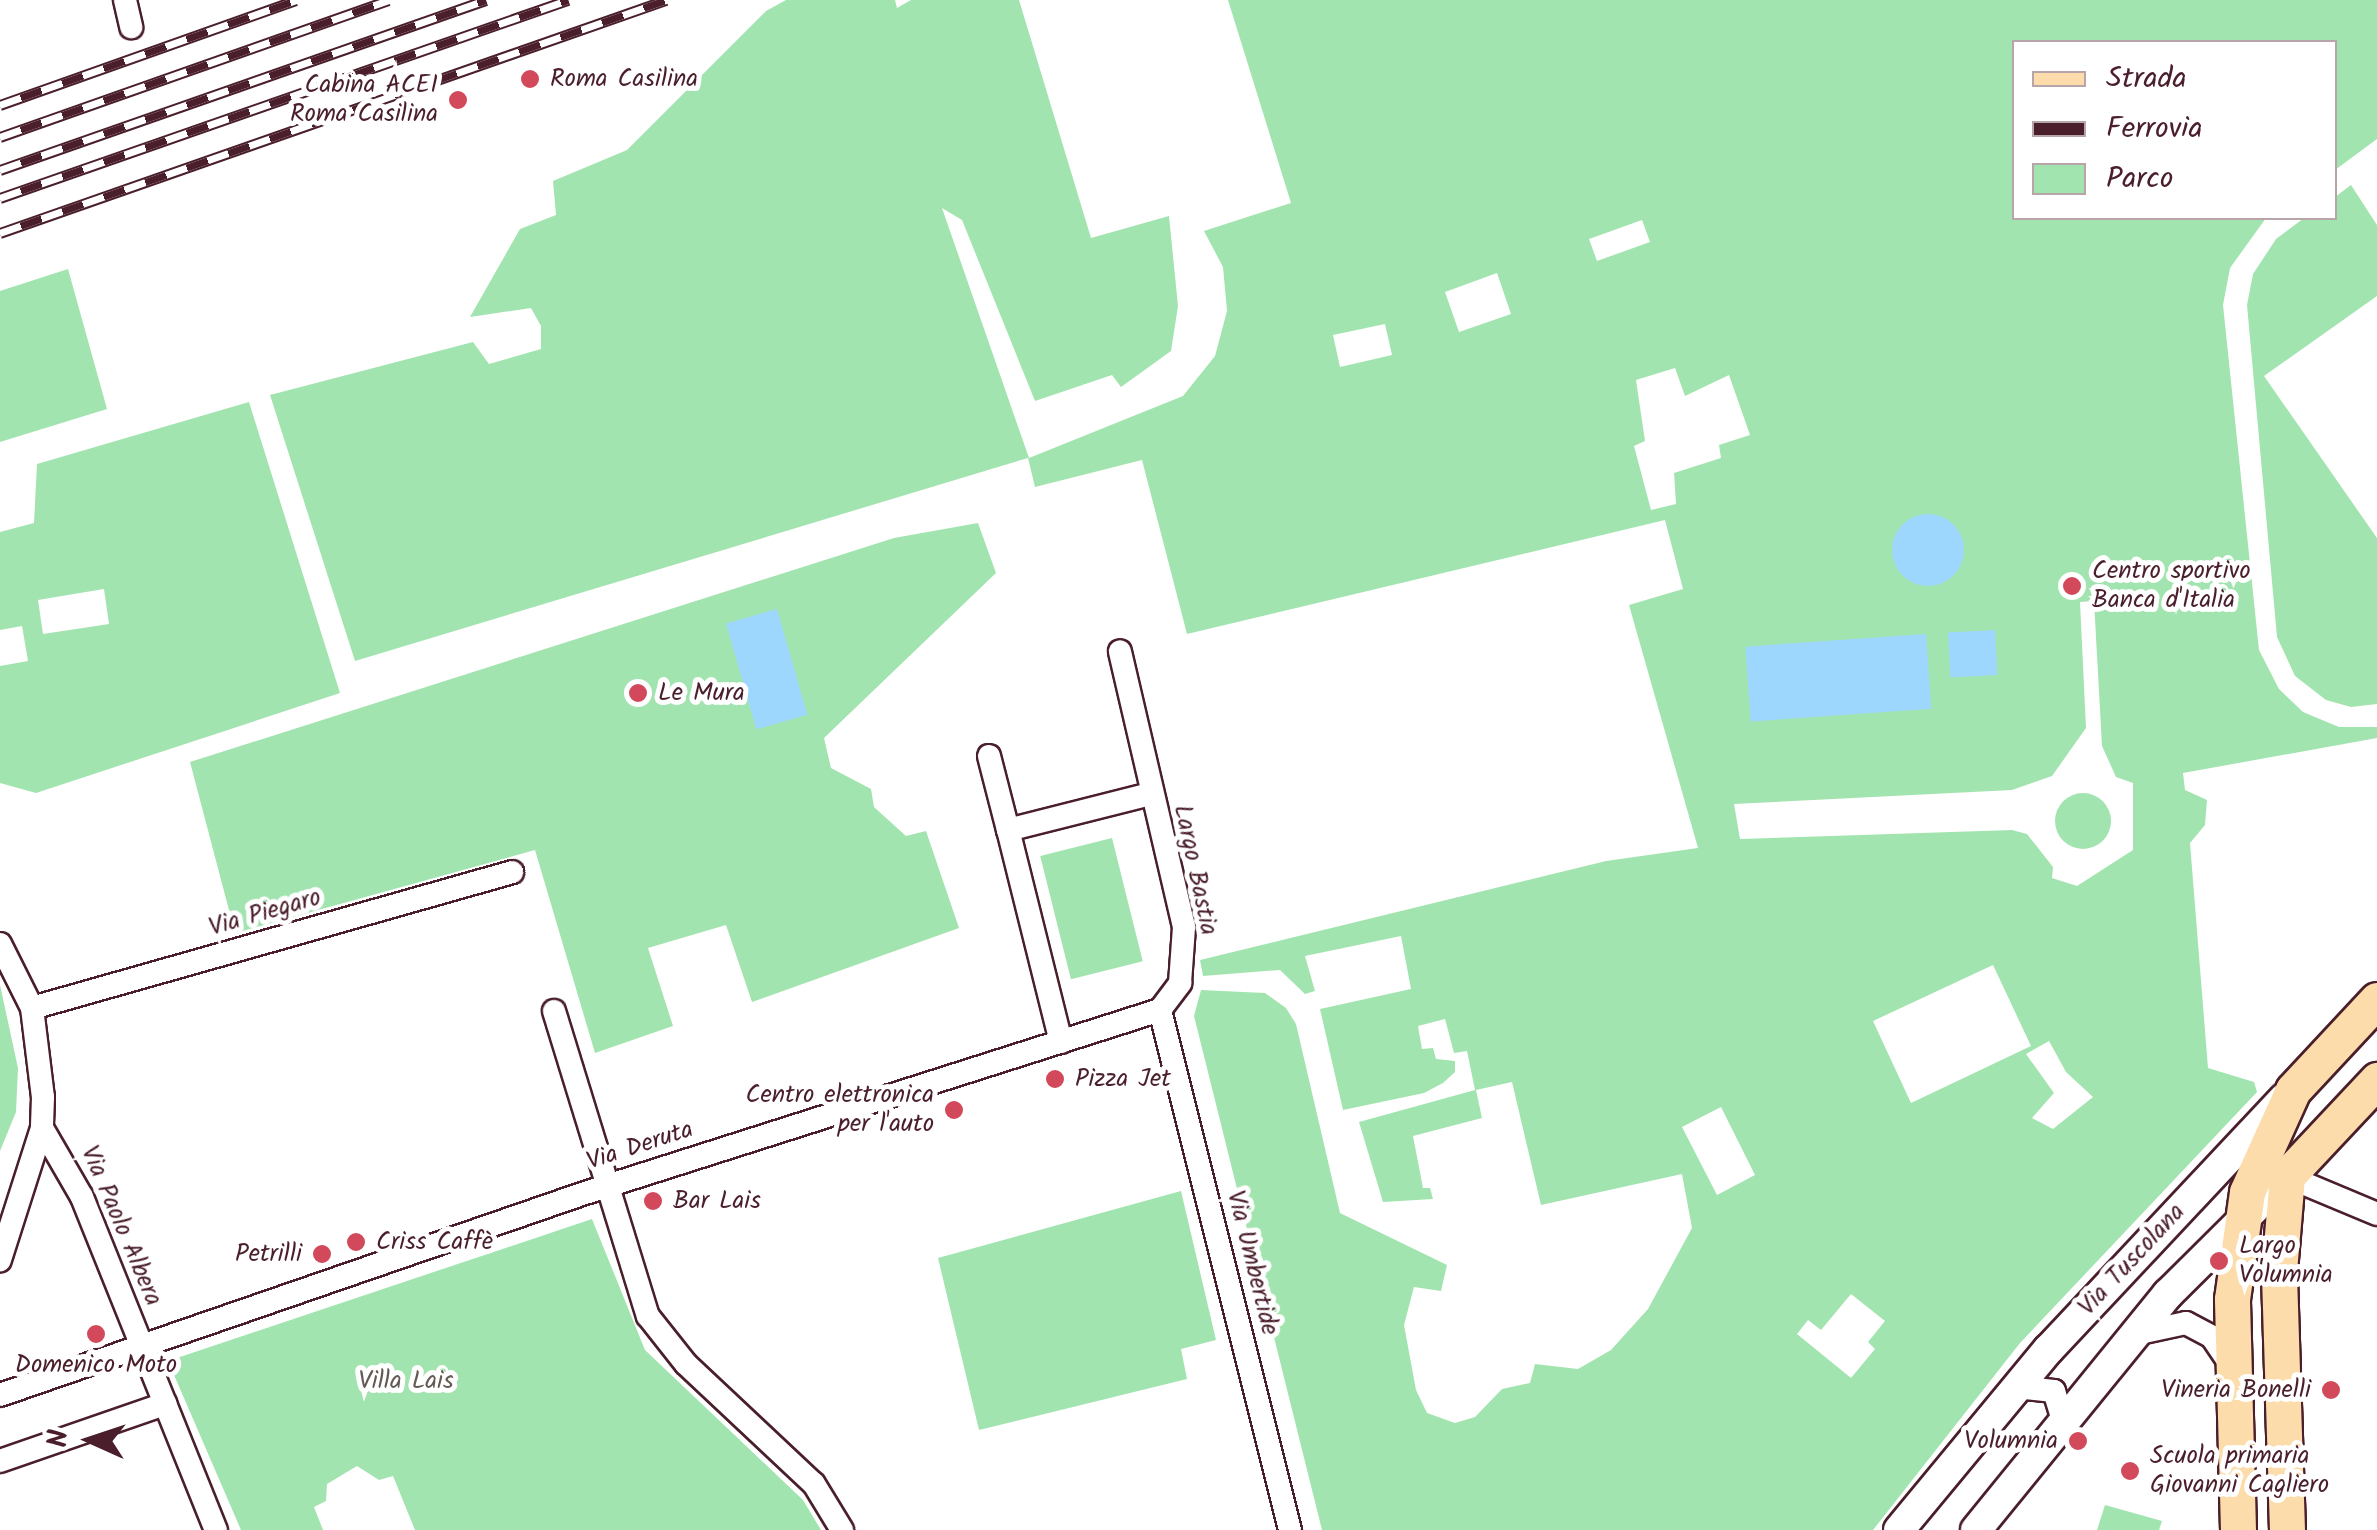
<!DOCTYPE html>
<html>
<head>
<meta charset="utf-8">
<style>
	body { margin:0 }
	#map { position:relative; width:2377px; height:1530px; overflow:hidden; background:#fff; font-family:Kalam,sans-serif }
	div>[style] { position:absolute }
	.green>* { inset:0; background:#a2e4af; transform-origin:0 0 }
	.round { border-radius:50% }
	.water>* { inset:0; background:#9ed7fe; transform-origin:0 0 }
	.roads { filter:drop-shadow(2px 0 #4a1f2b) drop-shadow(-2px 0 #4a1f2b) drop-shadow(0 2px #4a1f2b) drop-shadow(0 -2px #4a1f2b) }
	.minor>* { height:22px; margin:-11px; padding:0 11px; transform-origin:11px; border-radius:11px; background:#fff }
	.secondary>* { height:30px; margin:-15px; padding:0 15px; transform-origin:15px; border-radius:15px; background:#fff }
	.primary>* { height:35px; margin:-17.5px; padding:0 17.5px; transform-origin:17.5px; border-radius:17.5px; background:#fddcac }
	.rail>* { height:11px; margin-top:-5.5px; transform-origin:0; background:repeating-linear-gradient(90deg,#fff 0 22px,#4a1f2b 0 44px); box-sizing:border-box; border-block:2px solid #4a1f2b }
	.dots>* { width:28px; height:28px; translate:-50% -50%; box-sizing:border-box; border:5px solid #fff; border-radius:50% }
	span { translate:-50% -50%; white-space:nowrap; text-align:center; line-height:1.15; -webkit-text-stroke:10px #fff; paint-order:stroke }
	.poi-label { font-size:25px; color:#4a1f2b }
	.left { translate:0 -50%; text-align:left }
	.right { translate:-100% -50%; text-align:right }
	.street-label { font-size:25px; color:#4a1f2b }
	.park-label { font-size:25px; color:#645a53 }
	.legend { position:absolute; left:2012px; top:40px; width:325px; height:180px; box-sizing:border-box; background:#fff; border:2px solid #b7a5aa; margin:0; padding:12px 18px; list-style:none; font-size:30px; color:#4a1f2b }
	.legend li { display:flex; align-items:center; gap:20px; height:50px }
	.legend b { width:50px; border:2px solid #b7a5aa }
	.north { position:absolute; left:40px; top:1390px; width:100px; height:100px; -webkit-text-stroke:8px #fff; paint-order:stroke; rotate:273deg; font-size:28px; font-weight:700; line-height:40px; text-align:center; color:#4a1f2b }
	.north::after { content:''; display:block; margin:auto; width:35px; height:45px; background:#4a1f2b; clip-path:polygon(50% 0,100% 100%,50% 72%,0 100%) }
</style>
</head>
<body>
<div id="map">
	<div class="green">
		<div style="clip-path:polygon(evenodd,786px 0,895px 0,897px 8px,911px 0,1019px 0,1091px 238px,1169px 216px,1178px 306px,1171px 351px,1121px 387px,1112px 375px,1035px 401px,962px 220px,942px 208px,1029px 458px,1183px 396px,1215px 356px,1227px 311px,1223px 267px,1204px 231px,1291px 203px,1228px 0,2377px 0,2377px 139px,2335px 170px,2334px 42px,2014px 42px,2014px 218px,2266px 218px,2230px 268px,2223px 305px,2259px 650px,2279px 689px,2303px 712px,2339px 727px,2377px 727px,2377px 738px,2183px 773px,2185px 790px,2207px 800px,2205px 825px,2190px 843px,2208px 1068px,2254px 1082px,2257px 1092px,2020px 1343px,1873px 1530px,1322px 1530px,1194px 1016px,1201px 990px,1265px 993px,1286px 1008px,1296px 1024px,1340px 1213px,1447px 1265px,1441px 1291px,1414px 1287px,1404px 1325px,1416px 1390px,1427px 1413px,1455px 1423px,1475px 1417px,1502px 1389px,1530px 1383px,1535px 1364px,1578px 1369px,1611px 1350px,1648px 1309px,1692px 1228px,1682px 1174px,1541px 1205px,1512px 1082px,1476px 1090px,1482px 1118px,1413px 1136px,1423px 1188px,1430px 1188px,1433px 1199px,1383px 1202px,1359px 1122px,1475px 1090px,1467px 1051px,1454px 1053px,1445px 1019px,1418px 1026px,1422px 1049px,1433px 1048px,1436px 1059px,1455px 1061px,1455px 1072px,1443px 1083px,1424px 1093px,1343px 1110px,1320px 1009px,1411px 989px,1401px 936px,1305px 956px,1315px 991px,1305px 994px,1280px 970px,1203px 976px,1200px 960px,1606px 861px,1698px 848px,1629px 605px,1683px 589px,1665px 520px,1187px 634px,1142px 460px,1035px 487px,1028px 458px,355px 661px,270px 395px,473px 342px,489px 364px,541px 349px,541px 326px,531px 308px,470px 317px,520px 229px,556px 215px,553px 181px,627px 150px,766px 11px,786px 0,1642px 220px,1650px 242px,1597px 261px,1589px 239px,1642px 220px,786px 0,1497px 273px,1511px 314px,1459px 332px,1445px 292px,1497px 273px,786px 0,1385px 324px,1392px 355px,1340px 367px,1333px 335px,1385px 324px,786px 0,1675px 368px,1685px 396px,1729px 375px,1750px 435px,1719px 445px,1721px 458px,1674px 473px,1676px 504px,1651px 510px,1634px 446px,1645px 441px,1636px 380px,1675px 368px,786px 0,2094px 601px,2102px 746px,2116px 777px,2133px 783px,2133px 850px,2077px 886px,2052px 878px,2053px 867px,2027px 834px,2012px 830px,1740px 839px,1734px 804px,2012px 790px,2052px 776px,2086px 728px,2080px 602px,2094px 601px,786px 0,1993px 965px,2031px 1046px,1911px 1103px,1873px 1021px,1993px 965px,786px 0,2049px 1041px,2066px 1072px,2093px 1097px,2053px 1129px,2032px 1118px,2054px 1093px,2026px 1054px,2049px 1041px,786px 0,1721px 1107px,1755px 1175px,1717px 1195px,1682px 1127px,1721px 1107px,786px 0,1851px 1294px,1885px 1321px,1868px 1342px,1875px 1349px,1851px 1378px,1797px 1334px,1808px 1320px,1821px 1330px,1851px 1294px)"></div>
		<div style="clip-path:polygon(2351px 185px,2377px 225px,2377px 296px,2264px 376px,2377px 538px,2377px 704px,2351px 707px,2326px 700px,2295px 676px,2277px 637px,2247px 305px,2253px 274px,2276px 239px,2304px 218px,2334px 218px,2335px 197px)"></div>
		<div style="clip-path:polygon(68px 269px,107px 409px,0 442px,0 291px)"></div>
		<div style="clip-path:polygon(evenodd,249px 402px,340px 693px,36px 793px,0 783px,0 666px,28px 661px,22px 626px,0 630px,0 532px,34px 523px,37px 464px,249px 402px,104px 589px,109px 624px,43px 634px,38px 600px,104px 589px)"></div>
		<div style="clip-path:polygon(978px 523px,996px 573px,824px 738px,831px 768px,871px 789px,874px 807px,906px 836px,926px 831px,959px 928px,752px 1002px,726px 925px,648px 948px,673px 1026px,595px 1053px,535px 850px,235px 933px,190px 762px,894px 538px)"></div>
		<div class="round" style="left:2055px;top:793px;width:56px;height:56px"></div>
		<div style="left:1112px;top:838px;width:127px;height:74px;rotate:76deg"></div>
		<div style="clip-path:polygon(0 985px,18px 1068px,16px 1112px,0 1151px)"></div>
		<div style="clip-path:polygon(1181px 1191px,1216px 1340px,1181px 1349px,1187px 1379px,979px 1430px,938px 1258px)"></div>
		<div style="clip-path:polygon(592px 1219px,645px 1350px,803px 1500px,821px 1530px,415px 1530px,393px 1476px,379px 1480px,357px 1466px,327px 1484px,326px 1501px,314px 1507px,323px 1530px,241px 1530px,168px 1361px)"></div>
		<div style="clip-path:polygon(2105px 1505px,2162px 1521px,2159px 1530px,2097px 1530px)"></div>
	</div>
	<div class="water">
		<div class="round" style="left:1892px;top:514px;width:72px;height:72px"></div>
		<div style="left:777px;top:609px;width:110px;height:53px;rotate:74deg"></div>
		<div style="left:1995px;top:630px;width:45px;height:47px;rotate:87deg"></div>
		<div style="left:1926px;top:634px;width:75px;height:181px;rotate:86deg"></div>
	</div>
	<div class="roads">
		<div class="minor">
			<div style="left:125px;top:0;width:28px;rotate:77deg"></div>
			<div style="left:989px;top:756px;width:76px;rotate:75.6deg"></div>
			<div style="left:0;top:944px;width:72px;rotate:63.4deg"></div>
			<div style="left:32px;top:1008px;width:90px;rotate:83deg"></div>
			<div style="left:43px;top:1097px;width:31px;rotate:92deg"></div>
			<div style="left:42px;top:1128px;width:139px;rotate:107.7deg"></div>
			<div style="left:32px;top:1008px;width:499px;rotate:-15.8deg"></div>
			<div style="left:1160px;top:1010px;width:536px;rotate:75.96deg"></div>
			<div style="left:554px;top:1011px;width:319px;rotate:72.9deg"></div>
			<div style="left:648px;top:1316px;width:61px;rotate:51.6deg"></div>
			<div style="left:686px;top:1364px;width:175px;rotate:43.2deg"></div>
			<div style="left:814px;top:1484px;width:54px;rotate:58.7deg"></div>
			<div style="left:1061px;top:1042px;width:219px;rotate:-104deg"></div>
			<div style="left:1008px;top:830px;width:146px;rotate:-14.2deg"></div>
			<div style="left:42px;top:1128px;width:80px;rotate:59.9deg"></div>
			<div style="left:82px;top:1197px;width:359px;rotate:68.1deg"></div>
			<div style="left:2279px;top:1173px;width:106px;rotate:22.7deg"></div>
			<div style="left:2135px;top:1334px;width:52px;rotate:-12.2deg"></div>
			<div style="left:2186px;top:1323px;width:30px;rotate:28deg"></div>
			<div style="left:2212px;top:1337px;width:34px;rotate:56deg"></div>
			<div style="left:2016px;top:1387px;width:38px;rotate:6deg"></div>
			<div style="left:2054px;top:1391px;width:31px;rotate:73deg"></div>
			<div style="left:0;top:1395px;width:616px;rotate:-19.05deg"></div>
			<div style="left:582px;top:1194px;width:607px;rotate:-17.66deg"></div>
			<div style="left:1160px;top:1010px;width:34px;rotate:-53deg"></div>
			<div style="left:1180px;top:983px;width:56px;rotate:-85.9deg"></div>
			<div style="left:1184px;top:927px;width:283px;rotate:-103.1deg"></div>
			<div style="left:0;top:1461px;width:175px;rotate:-19.1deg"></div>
		</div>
		<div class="secondary">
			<div style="left:1899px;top:1530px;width:235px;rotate:-50.4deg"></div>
			<div style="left:2049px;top:1349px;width:343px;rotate:-46.8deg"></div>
			<div style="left:1976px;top:1530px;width:304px;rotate:-50.9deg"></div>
			<div style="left:2168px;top:1294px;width:168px;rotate:-44.8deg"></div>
		</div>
		<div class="primary">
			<div style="left:2238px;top:1530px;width:231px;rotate:-91.5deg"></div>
			<div style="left:2232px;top:1299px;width:108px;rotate:-82deg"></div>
			<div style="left:2247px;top:1192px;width:112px;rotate:-65.7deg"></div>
			<div style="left:2293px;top:1090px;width:123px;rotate:-47deg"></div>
			<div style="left:2287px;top:1530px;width:259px;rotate:-91.8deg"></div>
			<div style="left:2279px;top:1271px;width:95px;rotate:-85.2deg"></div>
			<div style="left:2287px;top:1176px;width:132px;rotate:-46.8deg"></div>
		</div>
	</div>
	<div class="rail">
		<div style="left:0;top:105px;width:314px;rotate:-19.5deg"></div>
		<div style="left:0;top:137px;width:412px;rotate:-19.4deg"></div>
		<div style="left:0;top:170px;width:515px;rotate:-19.28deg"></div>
		<div style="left:0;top:198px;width:602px;rotate:-19.22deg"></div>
		<div style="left:0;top:233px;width:706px;rotate:-19.28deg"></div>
	</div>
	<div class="dots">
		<div style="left:530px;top:79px;background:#d1495b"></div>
		<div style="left:458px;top:100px;background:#d1495b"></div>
		<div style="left:2072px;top:586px;background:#d1495b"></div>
		<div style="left:638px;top:693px;background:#d1495b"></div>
		<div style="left:1055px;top:1079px;background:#d1495b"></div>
		<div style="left:954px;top:1110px;background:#d1495b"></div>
		<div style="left:653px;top:1201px;background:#d1495b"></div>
		<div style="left:356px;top:1242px;background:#d1495b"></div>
		<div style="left:322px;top:1254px;background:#d1495b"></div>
		<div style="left:2219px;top:1261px;background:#d1495b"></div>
		<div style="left:96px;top:1334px;background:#d1495b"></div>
		<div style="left:2331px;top:1390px;background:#d1495b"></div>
		<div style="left:2078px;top:1441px;background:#d1495b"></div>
		<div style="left:2130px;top:1471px;background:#d1495b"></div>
	</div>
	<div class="poi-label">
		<span class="left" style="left:550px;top:79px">Roma Casilina</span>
		<span class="right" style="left:438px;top:100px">Cabina ACEI<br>Roma Casilina</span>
		<span class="left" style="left:2092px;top:586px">Centro sportivo<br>Banca d'Italia</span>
		<span class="left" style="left:658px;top:693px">Le Mura</span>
		<span class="left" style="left:1075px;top:1079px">Pizza Jet</span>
		<span class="right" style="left:934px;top:1110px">Centro elettronica<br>per l'auto</span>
		<span class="left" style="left:673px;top:1201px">Bar Lais</span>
		<span class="left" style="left:376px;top:1242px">Criss Caffè</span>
		<span class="left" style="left:2239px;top:1261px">Largo<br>Volumnia</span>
		<span class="right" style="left:302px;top:1254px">Petrilli</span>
		<span style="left:96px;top:1365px">Domenico Moto</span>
		<span class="right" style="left:2311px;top:1390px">Vineria Bonelli</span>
		<span class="right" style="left:2058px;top:1441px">Volumnia</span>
		<span class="left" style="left:2150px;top:1471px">Scuola primaria<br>Giovanni Cagliero</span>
	</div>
	<div class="street-label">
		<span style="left:1195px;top:870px;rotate:78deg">Largo Bastia</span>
		<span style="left:265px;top:913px;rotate:-16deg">Via Piegaro</span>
		<span style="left:640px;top:1146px;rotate:-18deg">Via Deruta</span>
		<span style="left:121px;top:1226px;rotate:67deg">Via Paolo Albera</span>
		<span style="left:2132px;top:1260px;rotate:-47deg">Via Tuscolana</span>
		<span style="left:1252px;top:1263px;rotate:76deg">Via Umbertide</span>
	</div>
	<div class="park-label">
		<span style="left:406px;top:1381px">Villa Lais</span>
	</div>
	<ul class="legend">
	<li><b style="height:12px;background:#fddcac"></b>Strada</li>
	<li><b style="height:12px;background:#4a1f2b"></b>Ferrovia</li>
	<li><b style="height:28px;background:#a2e4af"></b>Parco</li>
	</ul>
	<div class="north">N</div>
</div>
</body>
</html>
